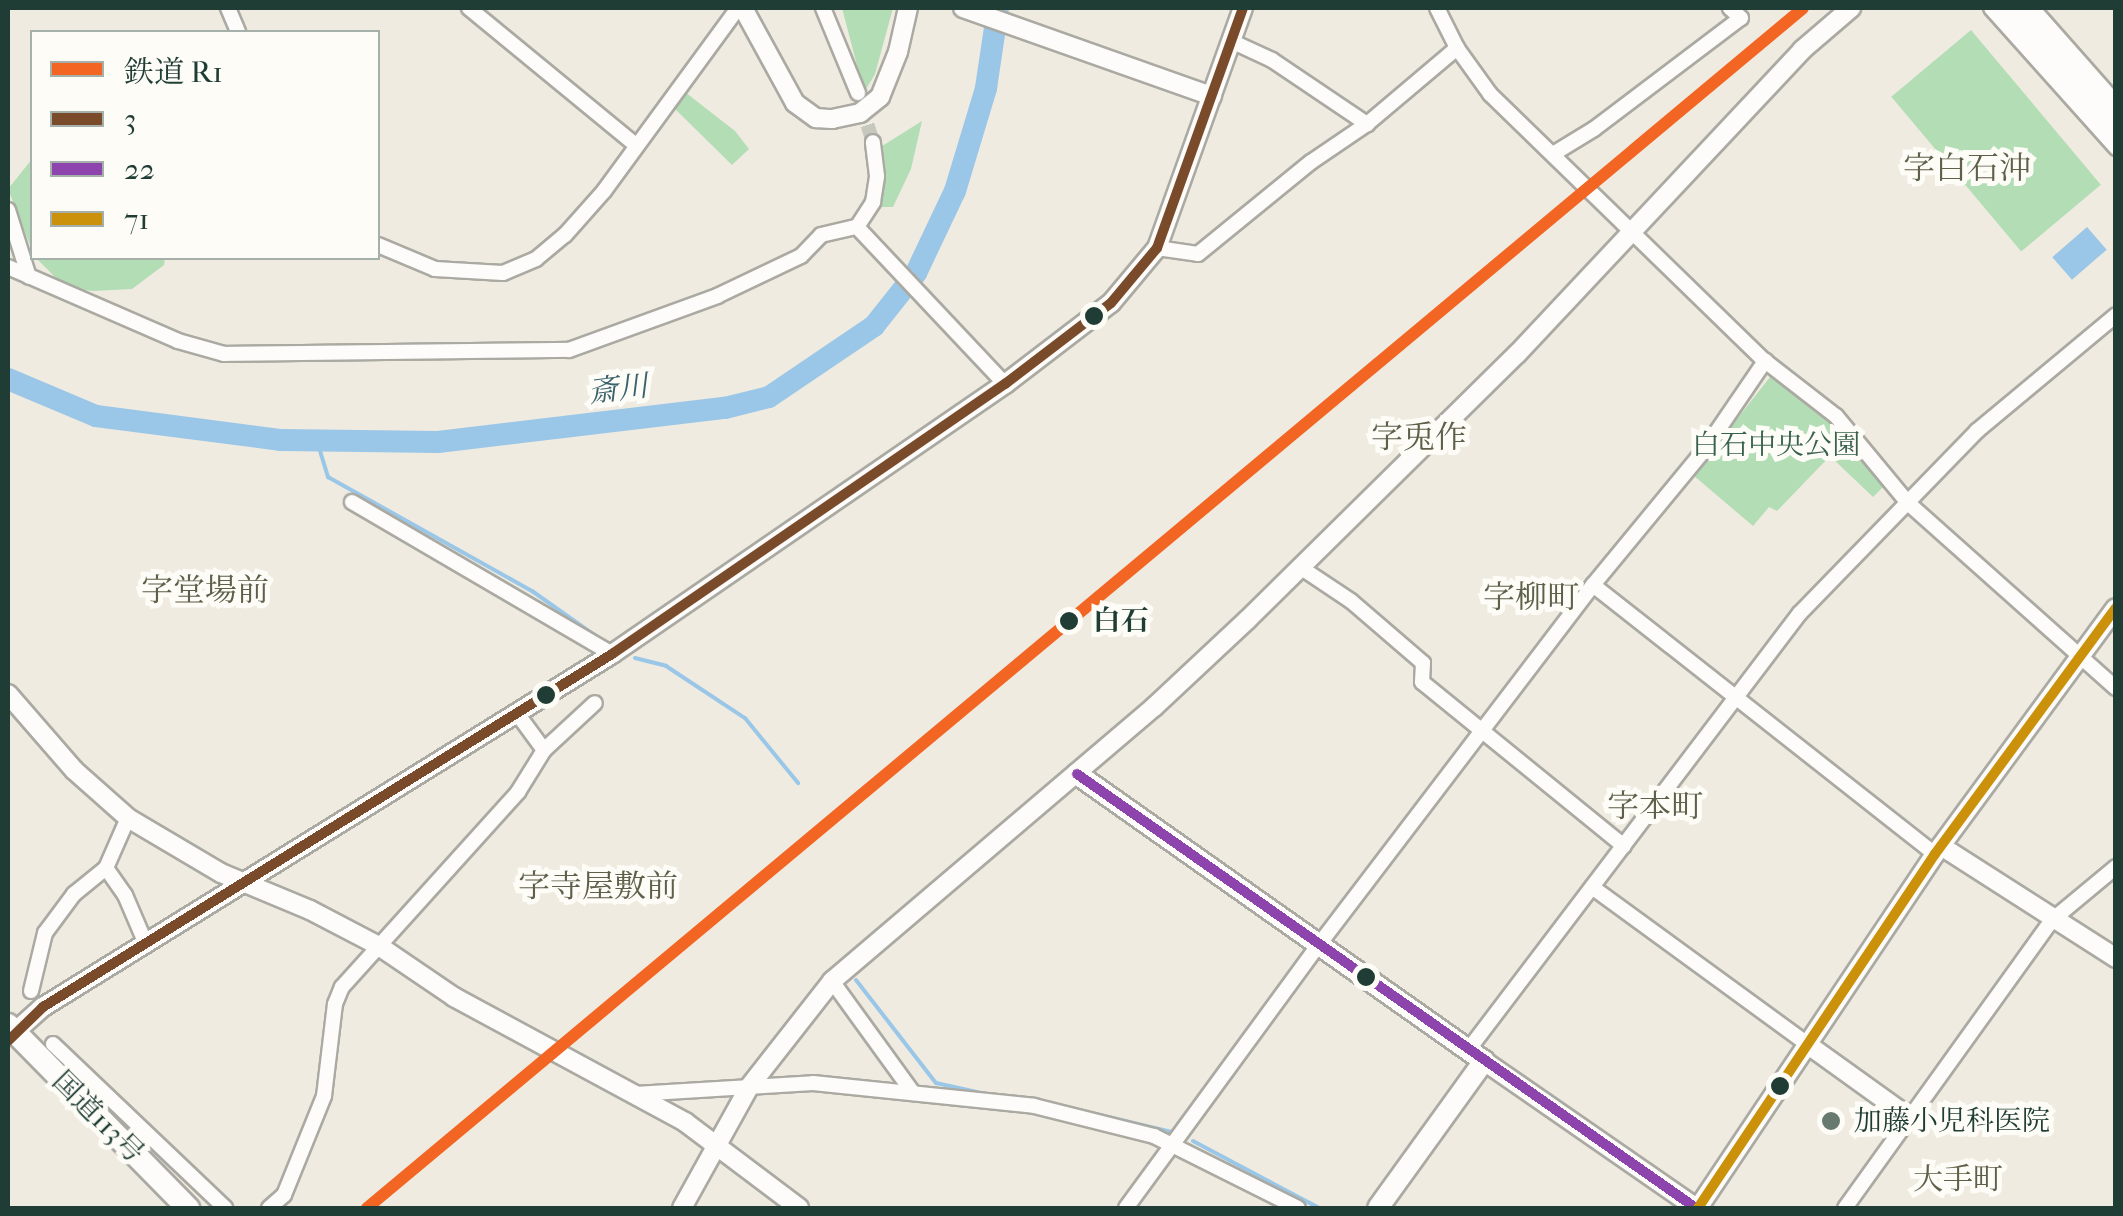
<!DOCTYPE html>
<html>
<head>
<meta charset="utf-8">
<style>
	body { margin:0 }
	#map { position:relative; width:2123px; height:1216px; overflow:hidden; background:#f0ebe0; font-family:"IM FELL French Canon","Noto Serif JP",serif }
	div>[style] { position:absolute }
	.green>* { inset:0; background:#b3ddb5; transform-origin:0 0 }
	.water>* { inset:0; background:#9ac7e7; transform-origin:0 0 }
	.stream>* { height:4px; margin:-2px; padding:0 2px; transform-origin:2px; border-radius:2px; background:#9ac7e7 }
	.river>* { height:22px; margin:-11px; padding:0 11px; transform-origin:11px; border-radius:11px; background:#9ac7e7 }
	.minor-tunnel>* { height:14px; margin-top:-7px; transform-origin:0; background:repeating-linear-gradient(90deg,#c6c8be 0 14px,transparent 0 21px) }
	.roads { filter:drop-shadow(2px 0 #aaaaa3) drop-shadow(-2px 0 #aaaaa3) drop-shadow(0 2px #aaaaa3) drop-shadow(0 -2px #aaaaa3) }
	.minor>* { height:14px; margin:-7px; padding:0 7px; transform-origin:7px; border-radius:7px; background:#fdfcfa }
	.tertiary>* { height:18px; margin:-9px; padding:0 9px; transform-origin:9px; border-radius:9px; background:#fdfcfa }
	.secondary>* { height:20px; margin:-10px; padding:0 10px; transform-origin:10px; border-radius:10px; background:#fdfcfa }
	.primary>* { height:22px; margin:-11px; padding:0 11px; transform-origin:11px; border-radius:11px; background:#fdfcfa }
	.trunk>* { height:22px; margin:-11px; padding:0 11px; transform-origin:11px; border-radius:11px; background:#fdfcfa }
	.bus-1>* { height:10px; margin:-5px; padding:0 5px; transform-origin:5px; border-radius:5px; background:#7a4b2a }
	.bus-2>* { height:10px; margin:-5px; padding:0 5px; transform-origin:5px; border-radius:5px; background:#8e44ad }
	.bus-3>* { height:10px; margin:-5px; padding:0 5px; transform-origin:5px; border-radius:5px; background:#cc910a }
	.rail-1>* { height:12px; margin:-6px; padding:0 6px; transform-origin:6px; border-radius:6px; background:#f26522 }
	.dots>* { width:28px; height:28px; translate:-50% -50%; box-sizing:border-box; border:5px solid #fdfcf7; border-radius:50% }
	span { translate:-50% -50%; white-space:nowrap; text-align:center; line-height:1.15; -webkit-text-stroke:10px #fdfcf7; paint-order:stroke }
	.park-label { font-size:28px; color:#38624c }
	.stop-label { font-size:28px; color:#1f3d34; font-weight:700 }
	.left { translate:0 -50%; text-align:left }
	.street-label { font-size:28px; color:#1f3d34 }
	.poi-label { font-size:28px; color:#1f3d34 }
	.water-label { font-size:30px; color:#39626b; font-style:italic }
	.neighbourhood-label { font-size:30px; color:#5f604a }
	.quarter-label { font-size:32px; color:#5f604a }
	.frame { position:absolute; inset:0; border:10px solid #1f3d34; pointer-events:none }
	.legend { position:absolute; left:30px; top:30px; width:350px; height:230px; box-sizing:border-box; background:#fdfcf7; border:2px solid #a4b0a9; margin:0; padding:12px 18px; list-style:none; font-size:30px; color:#1f3d34 }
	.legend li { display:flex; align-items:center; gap:20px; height:50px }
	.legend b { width:50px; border:2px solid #a4b0a9 }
</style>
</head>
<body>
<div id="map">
	<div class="green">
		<div style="clip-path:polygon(842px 8px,893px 8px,875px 74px,865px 91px,859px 88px,860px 77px)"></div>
		<div style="left:1971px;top:30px;width:202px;height:104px;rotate:50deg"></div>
		<div style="clip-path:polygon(685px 92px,735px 131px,749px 149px,732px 165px,673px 107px)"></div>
		<div style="clip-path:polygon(922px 121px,911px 169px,893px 207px,879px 207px,883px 172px,879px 148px)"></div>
		<div style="clip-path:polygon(32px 159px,32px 250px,8px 189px)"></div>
		<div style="clip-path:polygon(36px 258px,165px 258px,164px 265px,132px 289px,93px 291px,66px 288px)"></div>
		<div style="clip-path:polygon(1781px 373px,1894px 476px,1873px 497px,1830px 456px,1777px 511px,1769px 507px,1753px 526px,1693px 475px,1770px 377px)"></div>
	</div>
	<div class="water">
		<div style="left:2087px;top:227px;width:30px;height:46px;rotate:49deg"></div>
	</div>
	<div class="stream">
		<div style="left:317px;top:441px;width:38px;rotate:73deg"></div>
		<div style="left:328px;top:477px;width:234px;rotate:29.2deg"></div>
		<div style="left:532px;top:591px;width:87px;rotate:35.2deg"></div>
		<div style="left:635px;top:658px;width:32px;rotate:14deg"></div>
		<div style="left:666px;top:666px;width:95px;rotate:33.4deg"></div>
		<div style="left:745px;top:718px;width:84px;rotate:50.8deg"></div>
		<div style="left:856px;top:980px;width:130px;rotate:52.2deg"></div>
		<div style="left:936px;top:1083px;width:51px;rotate:12.4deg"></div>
		<div style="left:1045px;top:1102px;width:130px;rotate:13.3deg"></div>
		<div style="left:1193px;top:1141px;width:143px;rotate:28deg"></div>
	</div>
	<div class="river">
		<div style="left:8px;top:379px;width:95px;rotate:22.8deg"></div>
		<div style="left:96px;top:416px;width:187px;rotate:7.4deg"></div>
		<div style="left:281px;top:440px;width:157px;rotate:0.7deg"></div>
		<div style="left:438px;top:442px;width:289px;rotate:-6.8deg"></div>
		<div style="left:725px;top:408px;width:45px;rotate:-14deg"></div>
		<div style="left:769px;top:397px;width:127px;rotate:-34.1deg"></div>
		<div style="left:874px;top:326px;width:68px;rotate:-51.6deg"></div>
		<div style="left:916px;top:273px;width:91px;rotate:-64.6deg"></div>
		<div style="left:955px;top:191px;width:108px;rotate:-73.2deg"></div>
		<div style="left:986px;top:88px;width:81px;rotate:-81.5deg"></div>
	</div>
	<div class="minor-tunnel">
		<div style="left:861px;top:105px;width:39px;rotate:72deg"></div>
	</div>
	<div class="roads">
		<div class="minor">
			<div style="left:228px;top:8px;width:26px;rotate:67deg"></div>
			<div style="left:469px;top:8px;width:216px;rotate:39.4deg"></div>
			<div style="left:823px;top:8px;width:92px;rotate:67.6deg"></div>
			<div style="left:1437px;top:8px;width:45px;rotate:63.4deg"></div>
			<div style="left:1457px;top:48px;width:57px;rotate:54.3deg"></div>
			<div style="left:1490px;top:94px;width:383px;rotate:44.2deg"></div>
			<div style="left:1765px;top:361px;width:90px;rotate:37.8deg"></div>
			<div style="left:1836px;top:416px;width:113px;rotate:50.4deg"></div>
			<div style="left:1908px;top:503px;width:278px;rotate:41.7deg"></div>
			<div style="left:1991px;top:8px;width:188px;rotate:48.2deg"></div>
			<div style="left:2032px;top:8px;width:127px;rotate:48.5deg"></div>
			<div style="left:1231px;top:41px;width:45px;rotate:24.9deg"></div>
			<div style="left:1272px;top:60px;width:115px;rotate:34deg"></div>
			<div style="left:1553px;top:154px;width:48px;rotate:-31.4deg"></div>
			<div style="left:1594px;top:129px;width:184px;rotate:-37.1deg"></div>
			<div style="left:1741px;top:18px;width:15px;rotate:-138deg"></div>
			<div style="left:8px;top:210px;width:70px;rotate:72.6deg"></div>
			<div style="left:857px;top:227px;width:216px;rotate:46.7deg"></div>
			<div style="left:378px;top:245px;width:62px;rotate:22.8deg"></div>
			<div style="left:435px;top:269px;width:68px;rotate:3.4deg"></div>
			<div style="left:503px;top:273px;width:36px;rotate:-23deg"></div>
			<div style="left:536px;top:259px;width:38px;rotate:-40deg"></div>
			<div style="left:565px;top:235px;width:59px;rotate:-48.4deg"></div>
			<div style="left:604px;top:191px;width:227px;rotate:-53.8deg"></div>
			<div style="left:1157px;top:248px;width:41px;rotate:8.3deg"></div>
			<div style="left:1198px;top:254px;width:146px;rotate:-39.2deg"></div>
			<div style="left:1311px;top:162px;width:68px;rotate:-34.2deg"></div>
			<div style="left:1367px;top:124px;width:118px;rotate:-40.2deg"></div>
			<div style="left:8px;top:267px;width:185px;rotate:23.5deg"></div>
			<div style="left:178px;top:341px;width:48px;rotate:15.8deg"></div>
			<div style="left:224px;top:354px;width:345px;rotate:-0.7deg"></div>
			<div style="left:569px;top:350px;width:158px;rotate:-20deg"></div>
			<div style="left:717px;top:296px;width:93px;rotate:-25.5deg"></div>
			<div style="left:801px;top:256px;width:29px;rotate:-46deg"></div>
			<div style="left:821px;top:235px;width:37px;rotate:-13deg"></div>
			<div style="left:857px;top:227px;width:30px;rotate:-57deg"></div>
			<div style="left:873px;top:202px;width:26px;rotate:-81deg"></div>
			<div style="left:877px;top:176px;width:34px;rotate:-97deg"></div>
			<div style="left:352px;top:502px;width:301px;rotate:30.3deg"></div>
			<div style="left:1300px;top:567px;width:61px;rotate:33.7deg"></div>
			<div style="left:1351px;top:601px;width:95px;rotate:40.7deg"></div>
			<div style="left:1423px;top:663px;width:19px;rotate:93deg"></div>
			<div style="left:1422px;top:682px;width:260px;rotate:39.1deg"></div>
			<div style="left:1593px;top:585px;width:435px;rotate:38.2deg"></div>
			<div style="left:519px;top:716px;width:42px;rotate:53.7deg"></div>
			<div style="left:106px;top:868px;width:33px;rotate:55deg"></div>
			<div style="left:125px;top:895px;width:53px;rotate:66.8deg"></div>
			<div style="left:1592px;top:887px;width:266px;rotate:36.1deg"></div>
			<div style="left:832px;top:981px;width:138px;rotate:54.1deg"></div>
			<div style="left:31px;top:991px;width:60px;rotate:-76.4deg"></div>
			<div style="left:45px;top:933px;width:49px;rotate:-53.4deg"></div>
			<div style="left:74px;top:894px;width:41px;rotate:-39.1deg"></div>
			<div style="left:106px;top:868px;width:55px;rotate:-66.3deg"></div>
			<div style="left:53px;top:1044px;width:238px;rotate:43.6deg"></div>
			<div style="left:1469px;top:1049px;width:547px;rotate:-52.8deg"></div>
			<div style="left:1800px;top:613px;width:254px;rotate:-45.8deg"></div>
			<div style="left:1977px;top:431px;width:181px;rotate:-39.8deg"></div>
			<div style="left:635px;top:1094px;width:178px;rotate:-3.5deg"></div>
			<div style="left:813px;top:1083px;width:222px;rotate:5.9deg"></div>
			<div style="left:1034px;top:1106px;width:124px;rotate:14deg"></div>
			<div style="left:1154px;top:1136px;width:161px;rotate:26.6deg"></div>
			<div style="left:269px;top:1208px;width:20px;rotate:-41deg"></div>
			<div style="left:284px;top:1195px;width:107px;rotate:-68deg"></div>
			<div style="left:324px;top:1096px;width:93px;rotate:-83.2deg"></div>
			<div style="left:335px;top:1004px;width:18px;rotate:-68deg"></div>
			<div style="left:342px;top:987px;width:263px;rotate:-47.9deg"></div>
			<div style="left:518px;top:792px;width:49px;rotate:-58.2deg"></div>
			<div style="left:544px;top:750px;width:69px;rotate:-42.7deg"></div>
			<div style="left:1126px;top:1208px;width:330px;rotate:-53.8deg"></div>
			<div style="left:1321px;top:942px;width:449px;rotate:-52.7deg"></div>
			<div style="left:1593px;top:585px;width:176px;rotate:-50.5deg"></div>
			<div style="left:1705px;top:449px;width:107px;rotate:-55.7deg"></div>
			<div style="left:1845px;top:1208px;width:353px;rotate:-54.3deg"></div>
			<div style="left:2051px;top:921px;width:85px;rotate:-39.7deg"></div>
		</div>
		<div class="tertiary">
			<div style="left:743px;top:8px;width:108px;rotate:61.3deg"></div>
			<div style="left:795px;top:103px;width:26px;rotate:36deg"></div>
			<div style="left:816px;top:118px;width:16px;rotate:4deg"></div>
			<div style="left:832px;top:119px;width:29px;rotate:-12deg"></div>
			<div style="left:860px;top:113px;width:26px;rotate:-39deg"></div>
			<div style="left:880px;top:97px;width:48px;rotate:-68.2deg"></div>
			<div style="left:898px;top:52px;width:45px;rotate:-77.2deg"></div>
			<div style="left:963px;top:8px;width:264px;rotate:19.5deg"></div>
			<div style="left:8px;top:694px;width:101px;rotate:49deg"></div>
			<div style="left:74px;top:770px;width:72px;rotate:41.6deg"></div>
			<div style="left:128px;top:818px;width:108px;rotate:30.6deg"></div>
			<div style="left:221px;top:873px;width:96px;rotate:22.6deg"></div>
			<div style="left:310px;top:910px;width:78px;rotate:27.6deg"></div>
			<div style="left:379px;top:946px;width:91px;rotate:34.2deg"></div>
			<div style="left:454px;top:997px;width:263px;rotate:28.4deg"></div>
			<div style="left:685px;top:1122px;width:143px;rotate:37deg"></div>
			<div style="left:1941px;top:846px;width:208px;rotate:32.6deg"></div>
			<div style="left:15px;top:1032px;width:38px;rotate:-42deg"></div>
			<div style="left:43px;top:1007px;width:670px;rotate:-31.81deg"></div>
			<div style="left:612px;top:654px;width:477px;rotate:-34.5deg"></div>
			<div style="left:1005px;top:384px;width:133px;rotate:-37.4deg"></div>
			<div style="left:1111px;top:303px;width:72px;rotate:-50.1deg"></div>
			<div style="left:1157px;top:248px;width:255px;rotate:-70.3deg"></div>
			<div style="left:1807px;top:1044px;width:127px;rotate:35.7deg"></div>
			<div style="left:1484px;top:1061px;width:258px;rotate:34.7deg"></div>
			<div style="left:682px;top:1208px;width:138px;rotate:-61deg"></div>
			<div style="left:749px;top:1087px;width:135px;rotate:-51.9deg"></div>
			<div style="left:832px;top:981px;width:423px;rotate:-40.4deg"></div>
			<div style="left:1154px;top:707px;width:127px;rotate:-43.1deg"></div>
			<div style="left:1247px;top:620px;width:379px;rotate:-44.6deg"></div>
			<div style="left:1517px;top:354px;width:417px;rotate:-46.8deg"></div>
			<div style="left:1802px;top:50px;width:65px;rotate:-40.6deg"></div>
			<div style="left:1698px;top:1208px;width:426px;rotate:-56.2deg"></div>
			<div style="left:1935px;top:854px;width:305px;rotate:-53.7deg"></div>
		</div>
		<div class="secondary">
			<div style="left:1077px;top:774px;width:498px;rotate:35.2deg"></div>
			<div style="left:1484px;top:1061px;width:181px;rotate:125.8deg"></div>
		</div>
		<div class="primary">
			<div style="left:2010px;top:8px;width:159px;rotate:48.1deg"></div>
		</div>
		<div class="trunk">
			<div style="left:8px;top:1025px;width:257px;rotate:45.5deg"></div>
		</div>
	</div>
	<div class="bus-1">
		<div style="left:8px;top:1041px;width:49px;rotate:-44.2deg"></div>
		<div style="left:43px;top:1007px;width:670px;rotate:-31.81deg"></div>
		<div style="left:612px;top:654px;width:477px;rotate:-34.5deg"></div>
		<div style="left:1005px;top:384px;width:133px;rotate:-37.4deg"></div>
		<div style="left:1111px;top:303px;width:72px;rotate:-50.1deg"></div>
		<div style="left:1157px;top:248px;width:255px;rotate:-70.3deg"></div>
	</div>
	<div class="bus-2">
		<div style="left:1077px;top:774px;width:756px;rotate:35.04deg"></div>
	</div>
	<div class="bus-3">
		<div style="left:1698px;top:1208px;width:426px;rotate:-56.2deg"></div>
		<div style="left:1935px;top:854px;width:305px;rotate:-53.7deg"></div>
	</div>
	<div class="rail-1">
		<div style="left:367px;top:1208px;width:1871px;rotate:-39.88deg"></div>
	</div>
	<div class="dots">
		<div style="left:1094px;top:316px;background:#1f3d34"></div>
		<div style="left:1069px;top:621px;background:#1f3d34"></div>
		<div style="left:546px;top:695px;background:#1f3d34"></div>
		<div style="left:1366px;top:977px;background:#1f3d34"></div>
		<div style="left:1780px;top:1086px;background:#1f3d34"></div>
		<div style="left:1831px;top:1121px;background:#687a70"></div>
	</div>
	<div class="park-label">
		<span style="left:1776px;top:445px">白石中央公園</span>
	</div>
	<div class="stop-label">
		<span class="left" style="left:1093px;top:621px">白石</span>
	</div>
	<div class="street-label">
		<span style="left:98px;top:1117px;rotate:45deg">国道113号</span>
	</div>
	<div class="poi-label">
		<span class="left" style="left:1854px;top:1121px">加藤小児科医院</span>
	</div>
	<div class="water-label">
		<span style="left:618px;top:390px;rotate:-7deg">斎川</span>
	</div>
	<div class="neighbourhood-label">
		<span style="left:1958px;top:1180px">大手町</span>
	</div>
	<div class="quarter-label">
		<span style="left:1967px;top:169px">字白石沖</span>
		<span style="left:1419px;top:438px">字兎作</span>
		<span style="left:205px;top:591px">字堂場前</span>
		<span style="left:1531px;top:598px">字柳町</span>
		<span style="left:1655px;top:807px">字本町</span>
		<span style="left:598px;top:887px">字寺屋敷前</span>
	</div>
	<div class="frame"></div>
	<ul class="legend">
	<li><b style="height:12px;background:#f26522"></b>鉄道 R1</li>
	<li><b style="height:12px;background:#7a4b2a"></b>3</li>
	<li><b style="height:12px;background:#8e44ad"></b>22</li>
	<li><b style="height:12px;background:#cc910a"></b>71</li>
	</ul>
</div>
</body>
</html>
